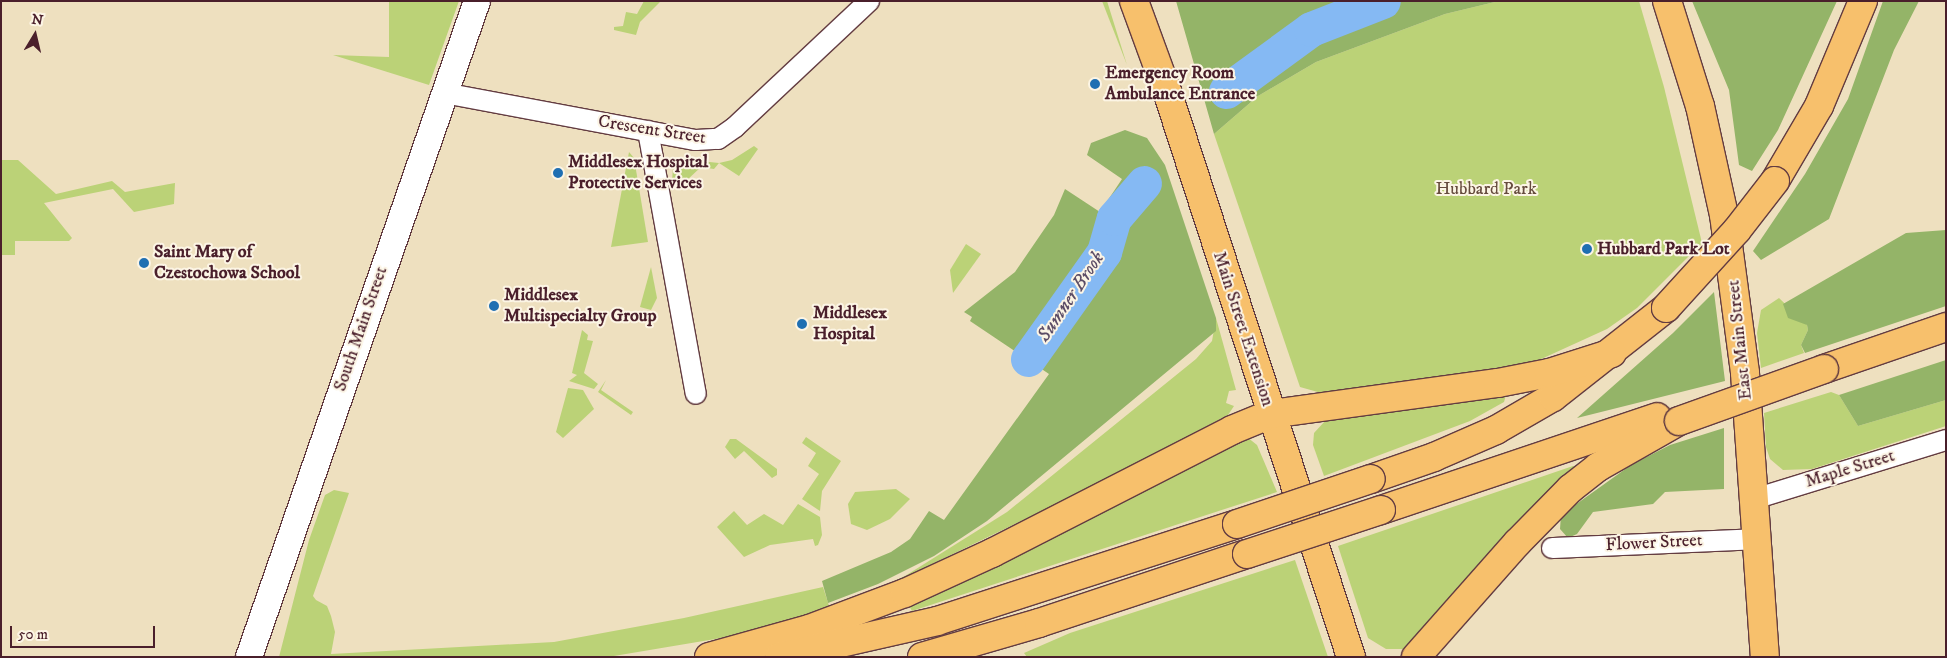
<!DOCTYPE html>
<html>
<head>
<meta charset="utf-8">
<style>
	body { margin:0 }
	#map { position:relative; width:1947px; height:658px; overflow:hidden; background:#eee0bf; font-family:"IM FELL DW Pica",serif }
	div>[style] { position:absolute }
	.green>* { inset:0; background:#bbd277 }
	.forest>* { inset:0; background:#94b468 }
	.river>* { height:35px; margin:-17.5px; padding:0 17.5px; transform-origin:17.5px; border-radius:17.5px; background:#85b9f3 }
	.roads { filter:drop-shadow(1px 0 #633c41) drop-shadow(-1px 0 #633c41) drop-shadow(0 1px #633c41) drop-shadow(0 -1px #633c41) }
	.minor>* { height:20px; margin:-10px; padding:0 10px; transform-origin:10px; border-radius:10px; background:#fff }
	.tertiary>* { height:26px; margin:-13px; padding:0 13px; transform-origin:13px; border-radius:13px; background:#fff }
	.primary>* { height:28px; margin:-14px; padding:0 14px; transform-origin:14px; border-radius:14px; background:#f7c06c }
	.motorway>* { height:28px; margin:-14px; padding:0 14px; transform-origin:14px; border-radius:14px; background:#f7c06c }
	.bridges { filter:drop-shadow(1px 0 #633c41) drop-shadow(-1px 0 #633c41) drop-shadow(0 1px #633c41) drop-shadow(0 -1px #633c41) }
	.motorway-bridge>* { height:28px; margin:-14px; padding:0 14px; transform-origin:14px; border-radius:14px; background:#f7c06c }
	.dots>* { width:14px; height:14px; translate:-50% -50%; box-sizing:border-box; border:2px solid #fcf5e5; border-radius:50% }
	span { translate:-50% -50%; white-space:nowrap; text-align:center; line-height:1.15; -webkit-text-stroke:4px #fcf5e5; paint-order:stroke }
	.poi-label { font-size:18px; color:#4a1f2b; font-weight:700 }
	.left { translate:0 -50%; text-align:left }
	.street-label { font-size:18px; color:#4a1f2b }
	.park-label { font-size:18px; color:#664c3e }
	.water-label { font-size:19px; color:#5c4d67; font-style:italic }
	.frame { position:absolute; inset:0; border:2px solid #4a1f2b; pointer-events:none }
	.north { position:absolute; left:10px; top:10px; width:50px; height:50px; -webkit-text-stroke:4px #fcf5e5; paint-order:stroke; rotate:9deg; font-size:14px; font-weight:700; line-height:20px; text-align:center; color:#4a1f2b }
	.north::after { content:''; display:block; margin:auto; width:18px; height:22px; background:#4a1f2b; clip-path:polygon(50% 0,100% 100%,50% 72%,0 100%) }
	.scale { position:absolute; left:10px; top:626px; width:145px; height:22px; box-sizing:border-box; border:2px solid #4a1f2b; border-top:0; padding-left:6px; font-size:15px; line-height:18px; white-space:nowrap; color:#4a1f2b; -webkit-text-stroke:4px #fcf5e5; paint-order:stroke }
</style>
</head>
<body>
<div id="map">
	<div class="green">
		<div style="clip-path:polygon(389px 1px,459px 1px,429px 85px,333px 55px,389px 57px)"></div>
		<div style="clip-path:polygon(644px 1px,661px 1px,640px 22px,636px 35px,614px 30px,614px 27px,623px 26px,626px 12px,637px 14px)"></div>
		<div style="clip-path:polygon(1102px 1px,1107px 1px,1127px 65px)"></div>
		<div style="clip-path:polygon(1499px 1px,1639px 1px,1664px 87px,1702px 243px,1637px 308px,1607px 329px,1539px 360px,1502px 369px,1325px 394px,1300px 387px,1214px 134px,1258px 96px,1316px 62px,1445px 14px)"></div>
		<div style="clip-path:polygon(754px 146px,758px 149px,739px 176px,719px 163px,714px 169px,701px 167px,686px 181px,677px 175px,678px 186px,672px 182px,673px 167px,681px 159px,719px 163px,732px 160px)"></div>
		<div style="clip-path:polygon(629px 152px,634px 158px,648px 242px,611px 247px)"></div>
		<div style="clip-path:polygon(1px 160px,18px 160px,56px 194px,112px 181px,125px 192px,175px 183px,174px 204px,134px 212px,113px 189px,44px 203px,72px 238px,69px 241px,15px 241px,15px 255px,1px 255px)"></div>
		<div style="clip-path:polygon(966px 244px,981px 254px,953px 293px,950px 270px)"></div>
		<div style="clip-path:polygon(651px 267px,657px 298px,651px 310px,640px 307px)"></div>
		<div style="clip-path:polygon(1779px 298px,1807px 325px,1808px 330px,1801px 345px,1804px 353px,1761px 368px,1757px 333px,1761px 310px)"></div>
		<div style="clip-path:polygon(1216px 318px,1236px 390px,1229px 391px,1226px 403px,1234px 406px,1228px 415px,1060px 505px,1044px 510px,895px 582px,846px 603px,905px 576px,1007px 512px,1196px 359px,1212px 341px)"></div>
		<div style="clip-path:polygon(582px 330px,588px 335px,587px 340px,593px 341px,584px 373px,598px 384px,594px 389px,569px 381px,577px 375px,572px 373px)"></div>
		<div style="clip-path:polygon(606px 380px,601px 390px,633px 412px,631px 415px,598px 392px)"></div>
		<div style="clip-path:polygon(568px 388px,583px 390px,594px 409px,563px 438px,556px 432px)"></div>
		<div style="clip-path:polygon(1831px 392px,1839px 395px,1858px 426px,1946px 400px,1946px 426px,1812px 469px,1783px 470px,1770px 459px,1766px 447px,1764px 413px)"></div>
		<div style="clip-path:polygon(1506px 395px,1504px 402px,1470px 421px,1324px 476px,1313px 445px,1314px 433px,1325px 421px,1340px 415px)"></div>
		<div style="clip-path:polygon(806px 437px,841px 461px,822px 491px,820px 511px,802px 499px,819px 474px,808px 466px,816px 453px,802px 443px)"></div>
		<div style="clip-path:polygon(1247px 437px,1257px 445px,1277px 492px,912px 611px,908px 604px)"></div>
		<div style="clip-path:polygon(730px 439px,736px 439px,777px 469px,777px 475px,772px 478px,744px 451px,735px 459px,725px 447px)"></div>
		<div style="clip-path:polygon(1573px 466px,1578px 467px,1418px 641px,1403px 649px,1386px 649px,1368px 638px,1338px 546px)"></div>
		<div style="clip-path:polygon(896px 489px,910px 499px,890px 519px,867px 530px,851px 524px,848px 504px,855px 492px)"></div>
		<div style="clip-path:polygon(334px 490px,349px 493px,313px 596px,316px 600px,327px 606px,331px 616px,335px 632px,331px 654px,554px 642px,684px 618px,823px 587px,830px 609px,751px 633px,608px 657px,279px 657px,309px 540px,325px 495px)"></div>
		<div style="clip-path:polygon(798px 504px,820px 517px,822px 535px,818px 545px,815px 546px,813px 539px,770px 545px,744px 557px,717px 527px,734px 511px,747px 525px,764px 514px,783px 525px)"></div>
		<div style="clip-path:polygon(1295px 560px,1328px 657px,1027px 657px,1024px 653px,1070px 633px)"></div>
	</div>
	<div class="forest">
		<div style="clip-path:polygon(1176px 1px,1499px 1px,1445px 14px,1316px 62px,1258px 96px,1214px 134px)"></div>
		<div style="clip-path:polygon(1692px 1px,1837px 1px,1778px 130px,1752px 171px,1739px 165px,1729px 90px)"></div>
		<div style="clip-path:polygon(1883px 1px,1919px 1px,1894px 50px,1829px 219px,1761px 260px,1753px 251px,1805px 174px,1848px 99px)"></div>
		<div style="clip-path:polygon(1125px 130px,1147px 138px,1165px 165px,1216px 318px,1216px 331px,987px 521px,934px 556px,878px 584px,828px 603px,822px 581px,891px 552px,910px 539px,929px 511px,944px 520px,1049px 374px,970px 321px,972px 317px,964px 312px,1015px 272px,1054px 215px,1065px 189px,1100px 212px,1122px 179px,1087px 155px,1091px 143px)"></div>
		<div style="clip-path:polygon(1946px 230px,1946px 306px,1805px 353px,1801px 345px,1808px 330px,1807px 325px,1788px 318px,1783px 304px,1906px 233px)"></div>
		<div style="clip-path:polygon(1714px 292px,1725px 381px,1577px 418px,1673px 333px)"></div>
		<div style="clip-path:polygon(1946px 360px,1946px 400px,1858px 426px,1839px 395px)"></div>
		<div style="clip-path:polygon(1724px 428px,1724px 489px,1665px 492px,1653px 504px,1593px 512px,1577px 534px,1568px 538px,1560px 529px,1561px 515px,1631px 465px,1670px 445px)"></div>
	</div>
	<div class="river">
		<div style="left:1226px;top:91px;width:105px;rotate:-36.1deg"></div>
		<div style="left:1311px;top:29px;width:77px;rotate:-21.3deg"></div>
		<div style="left:1028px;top:359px;width:131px;rotate:-54.6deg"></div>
		<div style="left:1104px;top:252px;width:35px;rotate:-74deg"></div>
		<div style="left:1114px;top:218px;width:46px;rotate:-49.4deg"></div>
	</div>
	<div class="roads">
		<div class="minor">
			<div style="left:444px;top:93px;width:256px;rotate:10.6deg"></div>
			<div style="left:696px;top:140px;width:22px;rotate:-3deg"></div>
			<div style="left:718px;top:139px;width:21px;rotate:-35deg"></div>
			<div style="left:735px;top:127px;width:184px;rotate:-43.2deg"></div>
			<div style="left:648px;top:131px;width:267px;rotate:79.7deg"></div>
			<div style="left:1754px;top:499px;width:201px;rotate:-17.1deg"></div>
			<div style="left:1552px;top:548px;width:204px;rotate:-2.5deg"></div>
		</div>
		<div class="tertiary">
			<div style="left:249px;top:657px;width:694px;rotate:-70.83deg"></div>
		</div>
		<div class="primary">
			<div style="left:1134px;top:1px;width:96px;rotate:69.9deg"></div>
			<div style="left:1167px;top:91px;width:595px;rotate:71.99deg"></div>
			<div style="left:1667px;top:1px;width:110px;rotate:72.6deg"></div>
			<div style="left:1700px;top:106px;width:112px;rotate:77.6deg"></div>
			<div style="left:1724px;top:215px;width:159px;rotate:82.4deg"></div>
			<div style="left:1745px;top:373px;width:285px;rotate:86deg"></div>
		</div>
		<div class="motorway">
			<div style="left:1775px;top:181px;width:87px;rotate:-59.6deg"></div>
			<div style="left:1819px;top:106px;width:114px;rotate:-67.3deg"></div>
			<div style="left:1824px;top:369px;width:129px;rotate:-19deg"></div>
			<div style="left:1371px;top:479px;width:67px;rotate:-19.2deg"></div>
			<div style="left:1434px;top:457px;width:68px;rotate:-23.5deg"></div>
			<div style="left:1496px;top:430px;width:66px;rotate:-30.1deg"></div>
			<div style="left:1553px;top:397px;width:144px;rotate:-38.2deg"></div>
			<div style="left:1381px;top:510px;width:291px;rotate:-18.6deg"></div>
			<div style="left:709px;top:657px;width:104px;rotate:-15.6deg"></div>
			<div style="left:809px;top:629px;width:103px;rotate:-20.6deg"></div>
			<div style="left:905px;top:593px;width:96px;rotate:-24.7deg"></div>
			<div style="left:992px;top:553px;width:270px;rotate:-27.1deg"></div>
			<div style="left:1232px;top:430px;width:42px;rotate:-22.3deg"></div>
			<div style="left:1271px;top:414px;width:229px;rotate:-7.8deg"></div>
			<div style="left:1498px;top:383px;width:52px;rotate:-11.1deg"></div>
			<div style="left:1549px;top:373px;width:66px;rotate:-17.6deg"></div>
			<div style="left:779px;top:657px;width:162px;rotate:-12.8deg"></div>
			<div style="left:937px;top:621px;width:315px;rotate:-17.9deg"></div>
			<div style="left:922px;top:657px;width:122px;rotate:-16.2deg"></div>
			<div style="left:1039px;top:623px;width:219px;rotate:-18.4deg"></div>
			<div style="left:1416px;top:657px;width:152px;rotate:-48.5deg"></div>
			<div style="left:1517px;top:543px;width:76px;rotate:-45.5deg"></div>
			<div style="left:1570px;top:489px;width:36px;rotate:-38deg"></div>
			<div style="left:1598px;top:467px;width:93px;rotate:-29.6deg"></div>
		</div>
	</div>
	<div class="bridges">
		<div class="motorway-bridge">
			<div style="left:1666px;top:308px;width:105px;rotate:-47.7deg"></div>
			<div style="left:1737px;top:230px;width:62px;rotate:-52.2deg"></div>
			<div style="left:1679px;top:421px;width:154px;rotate:-19.7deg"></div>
			<div style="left:1237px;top:524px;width:141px;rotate:-18.6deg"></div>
			<div style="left:1247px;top:554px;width:141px;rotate:-18.2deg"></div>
		</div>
	</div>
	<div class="dots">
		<div style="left:1095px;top:84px;background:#1f6fb2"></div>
		<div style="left:558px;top:173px;background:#1f6fb2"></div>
		<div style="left:1587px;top:249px;background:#1f6fb2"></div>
		<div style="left:144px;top:263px;background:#1f6fb2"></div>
		<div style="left:494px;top:306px;background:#1f6fb2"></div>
		<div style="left:802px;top:324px;background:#1f6fb2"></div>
	</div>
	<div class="poi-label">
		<span class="left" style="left:1105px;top:84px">Emergency Room<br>Ambulance Entrance</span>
		<span class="left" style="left:568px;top:173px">Middlesex Hospital<br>Protective Services</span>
		<span class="left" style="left:1597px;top:249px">Hubbard Park Lot</span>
		<span class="left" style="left:154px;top:263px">Saint Mary of<br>Czestochowa School</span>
		<span class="left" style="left:504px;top:306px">Middlesex<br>Multispecialty Group</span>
		<span class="left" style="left:813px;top:324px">Middlesex<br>Hospital</span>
	</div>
	<div class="street-label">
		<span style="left:652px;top:130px;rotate:9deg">Crescent Street</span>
		<span style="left:361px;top:329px;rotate:-71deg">South Main Street</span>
		<span style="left:1243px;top:329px;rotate:72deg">Main Street Extension</span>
		<span style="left:1740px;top:340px;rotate:-96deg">East Main Street</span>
		<span style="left:1850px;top:469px;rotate:-17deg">Maple Street</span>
		<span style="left:1654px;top:543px;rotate:-3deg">Flower Street</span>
	</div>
	<div class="park-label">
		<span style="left:1486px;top:189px">Hubbard Park</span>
	</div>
	<div class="water-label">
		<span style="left:1071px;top:297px;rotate:-56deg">Sumner Brook</span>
	</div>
	<div class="frame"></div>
	<div class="north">N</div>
	<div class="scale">50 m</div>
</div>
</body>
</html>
